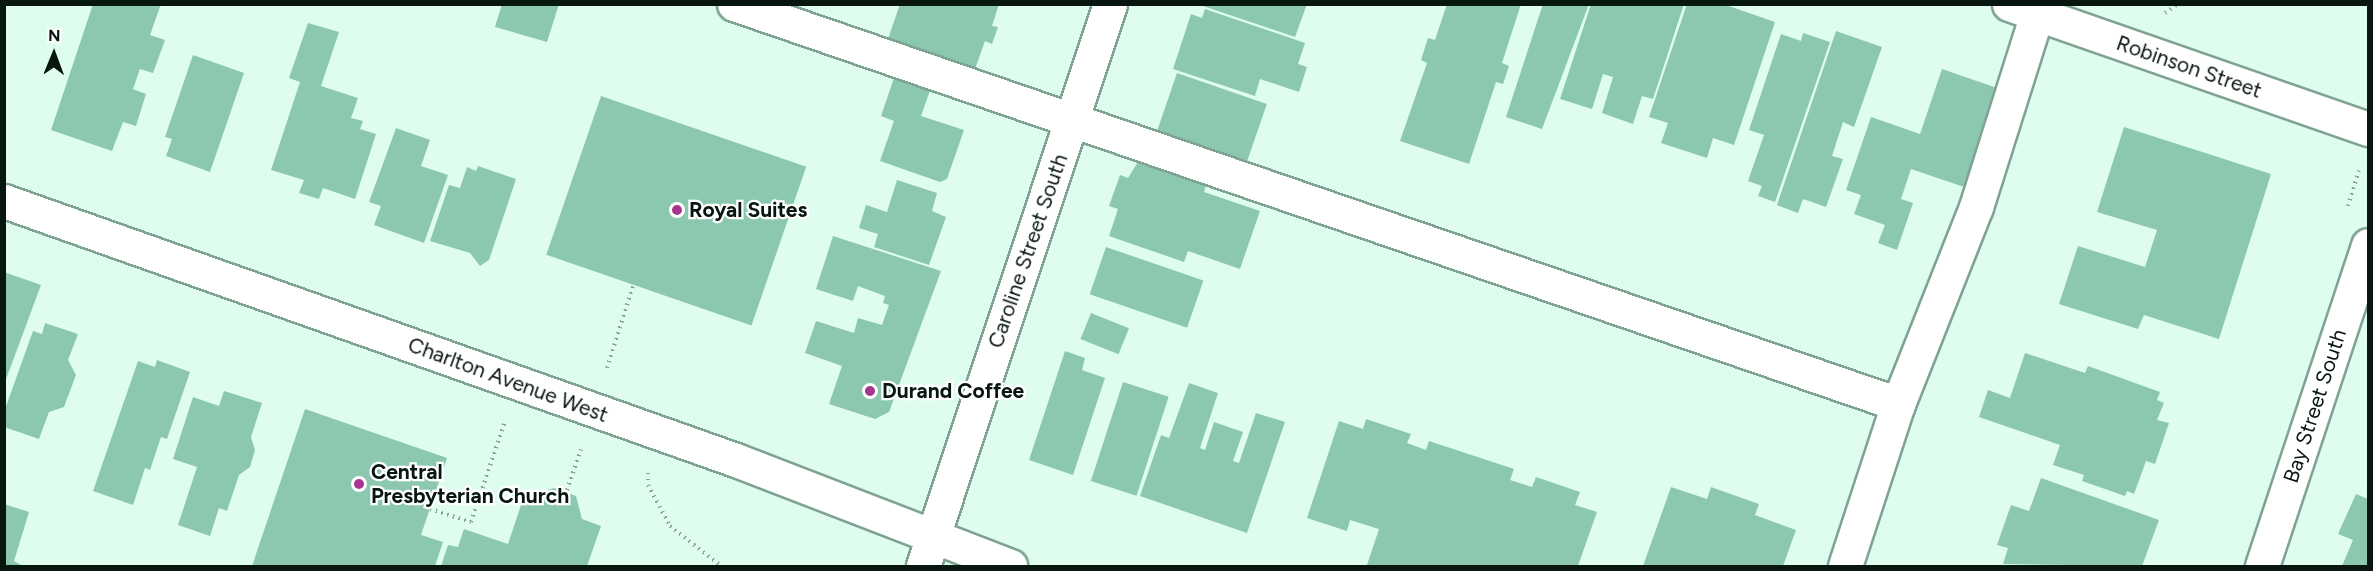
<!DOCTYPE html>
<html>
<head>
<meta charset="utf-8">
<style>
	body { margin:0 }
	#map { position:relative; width:2373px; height:571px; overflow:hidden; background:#dffdef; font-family:Figtree,sans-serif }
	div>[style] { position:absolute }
	.building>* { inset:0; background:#8bc8af; transform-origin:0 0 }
	.path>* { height:4px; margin-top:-2px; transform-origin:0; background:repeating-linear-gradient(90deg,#89a196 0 1.5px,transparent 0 6px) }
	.roads { filter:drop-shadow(2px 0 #7fa393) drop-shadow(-2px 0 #7fa393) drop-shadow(0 2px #7fa393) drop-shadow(0 -2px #7fa393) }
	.minor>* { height:33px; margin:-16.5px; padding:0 16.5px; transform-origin:16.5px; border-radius:16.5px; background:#fff }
	.dots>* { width:16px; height:16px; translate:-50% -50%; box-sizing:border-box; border:3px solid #fff; border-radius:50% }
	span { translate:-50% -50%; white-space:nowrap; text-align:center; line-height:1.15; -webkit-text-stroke:4.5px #fff; paint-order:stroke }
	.street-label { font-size:21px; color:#081610 }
	.poi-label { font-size:21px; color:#081610; font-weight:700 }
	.left { translate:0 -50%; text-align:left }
	.frame { position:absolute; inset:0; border:6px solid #081610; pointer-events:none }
	.north { position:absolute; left:24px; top:24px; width:60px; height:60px; -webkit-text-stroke:4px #fff; paint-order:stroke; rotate:1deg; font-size:16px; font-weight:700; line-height:24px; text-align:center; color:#081610 }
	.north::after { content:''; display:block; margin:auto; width:21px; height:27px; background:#081610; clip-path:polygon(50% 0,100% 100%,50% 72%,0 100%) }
</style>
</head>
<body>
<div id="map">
	<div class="building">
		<div style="clip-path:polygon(93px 4px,161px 4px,150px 35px,165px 40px,153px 73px,140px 69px,133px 89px,146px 94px,136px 126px,123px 122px,112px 151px,51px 130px)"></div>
		<div style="clip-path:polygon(502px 4px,559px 4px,547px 42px,495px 27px)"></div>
		<div style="clip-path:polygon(900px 4px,999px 4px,992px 26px,998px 27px,992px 44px,985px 41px,975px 69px,888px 39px)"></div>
		<div style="clip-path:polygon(1197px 4px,1307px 4px,1295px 37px)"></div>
		<div style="clip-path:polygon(1447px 4px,1521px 4px,1502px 63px,1509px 66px,1503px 84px,1496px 82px,1469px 164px,1400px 141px,1427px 63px,1421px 60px,1428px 38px,1435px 40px)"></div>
		<div style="clip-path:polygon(1543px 4px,1589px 4px,1542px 129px,1506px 117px)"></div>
		<div style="clip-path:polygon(1591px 4px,1684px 4px,1653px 99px,1642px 96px,1633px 124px,1602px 113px,1613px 77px,1603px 74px,1592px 109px,1560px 99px)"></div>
		<div style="clip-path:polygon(1687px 4px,1723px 4px,1775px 22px,1734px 145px,1713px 138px,1707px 158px,1661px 143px,1668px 123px,1649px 117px)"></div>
		<div style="clip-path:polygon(1205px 9px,1305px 43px,1298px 64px,1307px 67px,1299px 92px,1260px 79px,1255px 96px,1173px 69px,1191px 14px,1202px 18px)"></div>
		<div style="clip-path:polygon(308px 23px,339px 32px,321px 86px,358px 98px,351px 118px,363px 121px,360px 129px,376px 134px,355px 199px,323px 188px,319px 199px,299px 193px,304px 180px,271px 170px,300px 82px,289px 78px)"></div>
		<div style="clip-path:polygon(1836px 31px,1882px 47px,1854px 127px,1843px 122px,1832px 156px,1843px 159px,1826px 207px,1803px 199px,1798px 213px,1777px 205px)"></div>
		<div style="clip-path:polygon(1803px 33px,1830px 42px,1775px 202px,1758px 196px,1762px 186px,1748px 181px,1764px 135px,1749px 130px,1781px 34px,1801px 41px)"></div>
		<div style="clip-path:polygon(193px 55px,244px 73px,210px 172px,166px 156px,172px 139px,165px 137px)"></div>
		<div style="clip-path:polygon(1942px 69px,2000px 89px,1967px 188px,1911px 169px,1901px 199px,1913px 203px,1897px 250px,1878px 243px,1885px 225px,1854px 214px,1861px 195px,1846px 190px,1871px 117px,1920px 134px)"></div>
		<div style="clip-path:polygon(896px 72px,932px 85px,921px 116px,964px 130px,947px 179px,940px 182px,880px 161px,894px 121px,881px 116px)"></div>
		<div style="left:1177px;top:73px;width:95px;height:69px;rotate:19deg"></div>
		<div style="left:601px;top:96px;width:217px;height:168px;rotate:19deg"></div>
		<div style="clip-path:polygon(2124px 127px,2271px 174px,2219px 339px,2144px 315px,2138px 329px,2059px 304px,2078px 246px,2145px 267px,2157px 230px,2097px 212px)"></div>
		<div style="clip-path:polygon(396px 128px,430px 140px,421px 166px,448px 175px,424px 243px,374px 225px,381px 206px,369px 202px)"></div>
		<div style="clip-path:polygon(1138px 162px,1206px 185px,1204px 192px,1260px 211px,1240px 269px,1188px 251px,1184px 262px,1109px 236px,1118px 209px,1109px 206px,1120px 175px,1128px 178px)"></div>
		<div style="clip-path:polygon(478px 166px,516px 179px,489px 260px,480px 266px,470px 253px,430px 241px,449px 185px,460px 188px,467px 167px,476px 171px)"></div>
		<div style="clip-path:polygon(897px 180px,937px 193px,932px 211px,946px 217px,929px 265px,874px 247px,878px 234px,859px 228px,866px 205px,887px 212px)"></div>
		<div style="clip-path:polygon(833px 236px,941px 271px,889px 412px,875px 419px,829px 404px,842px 366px,805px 353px,816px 321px,854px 333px,858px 318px,882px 325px,889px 305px,883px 303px,885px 296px,858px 286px,853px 301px,816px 289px)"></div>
		<div style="left:1106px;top:247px;width:103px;height:50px;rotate:19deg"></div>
		<div style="clip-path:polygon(4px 272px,41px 285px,5px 382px,4px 382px)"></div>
		<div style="left:1091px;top:313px;width:41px;height:28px;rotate:22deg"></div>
		<div style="clip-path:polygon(45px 323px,78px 334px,68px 360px,76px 375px,64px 407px,49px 412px,39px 439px,4px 427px,4px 412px,33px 331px,42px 334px)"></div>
		<div style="clip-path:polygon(1065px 351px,1085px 358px,1082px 370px,1105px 378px,1073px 475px,1029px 460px)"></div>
		<div style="clip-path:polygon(2025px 353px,2085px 373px,2088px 366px,2160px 392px,2157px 400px,2164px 403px,2157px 420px,2169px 423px,2155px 464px,2146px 461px,2134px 494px,2127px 491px,2125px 496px,2082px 481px,2084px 475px,2053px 465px,2060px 445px,1979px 417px,1988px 390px,2010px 398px)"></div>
		<div style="clip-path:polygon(157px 360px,190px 372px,167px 439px,161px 437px,150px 470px,145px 468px,133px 505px,93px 491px,138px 361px,155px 367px)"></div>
		<div style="left:1123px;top:382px;width:48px;height:104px;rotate:18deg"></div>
		<div style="clip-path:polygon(1189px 383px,1218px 393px,1200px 448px,1205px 450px,1214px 422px,1243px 432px,1233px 461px,1239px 463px,1256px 413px,1285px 422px,1247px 533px,1140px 496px,1161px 435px,1169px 438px)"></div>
		<div style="clip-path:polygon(224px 391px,262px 403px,251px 437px,255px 450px,250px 467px,239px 475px,227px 511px,219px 508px,210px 536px,178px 525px,197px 467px,173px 459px,193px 397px,219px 406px)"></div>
		<div style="clip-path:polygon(305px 409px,447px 458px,421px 535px,443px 542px,435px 566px,252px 566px)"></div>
		<div style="clip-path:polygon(1366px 419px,1411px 434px,1407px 443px,1426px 450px,1429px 441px,1514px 469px,1510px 480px,1532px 487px,1536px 477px,1580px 492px,1575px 505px,1597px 512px,1578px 566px,1367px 565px,1379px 529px,1350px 520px,1347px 531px,1307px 518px,1339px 421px,1363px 429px)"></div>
		<div style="clip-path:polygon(2041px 478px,2159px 520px,2142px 566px,2003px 564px,2008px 548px,1997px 545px,2011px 505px,2029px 511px)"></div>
		<div style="clip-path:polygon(1671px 487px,1707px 499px,1711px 487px,1759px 504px,1755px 515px,1796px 530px,1783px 566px,1643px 566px)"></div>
		<div style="clip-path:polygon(554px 488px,576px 496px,582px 519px,601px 526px,587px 566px,441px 566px,448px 545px,458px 547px,464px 529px,508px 544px,523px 499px,535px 504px,540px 492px)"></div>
		<div style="clip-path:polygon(2356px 494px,2368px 499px,2368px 566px,2342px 566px,2353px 540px,2338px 534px)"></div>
		<div style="clip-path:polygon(4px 504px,29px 512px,14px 561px,23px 566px,4px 566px)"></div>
	</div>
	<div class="path">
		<div style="left:2165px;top:13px;width:16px;rotate:-35deg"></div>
		<div style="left:2348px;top:206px;width:37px;rotate:-73deg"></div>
		<div style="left:607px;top:368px;width:89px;rotate:-72.4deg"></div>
		<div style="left:648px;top:473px;width:12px;rotate:90deg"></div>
		<div style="left:648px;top:485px;width:47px;rotate:61.8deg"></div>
		<div style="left:670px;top:526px;width:65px;rotate:38.1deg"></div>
		<div style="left:567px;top:490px;width:43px;rotate:-71.1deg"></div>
		<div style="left:430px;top:509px;width:43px;rotate:17.6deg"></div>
		<div style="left:471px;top:522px;width:107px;rotate:-71.4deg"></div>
	</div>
	<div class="roads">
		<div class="minor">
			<div style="left:734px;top:4px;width:1231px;rotate:18.96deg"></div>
			<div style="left:2009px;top:4px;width:380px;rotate:19.2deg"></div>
			<div style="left:4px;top:201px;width:776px;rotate:19.49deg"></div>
			<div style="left:736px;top:460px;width:294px;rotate:21.1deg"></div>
			<div style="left:923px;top:566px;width:592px;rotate:-71.6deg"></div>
			<div style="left:1845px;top:566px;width:170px;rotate:-71.9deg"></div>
			<div style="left:1898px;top:404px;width:212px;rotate:-68.4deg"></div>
			<div style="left:1976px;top:207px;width:213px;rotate:-72.5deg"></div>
			<div style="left:2262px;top:566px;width:338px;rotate:-71.7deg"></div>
		</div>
	</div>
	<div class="dots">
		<div style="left:677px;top:210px;background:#a73590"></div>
		<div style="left:870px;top:391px;background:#a73590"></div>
		<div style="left:359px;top:484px;background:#a73590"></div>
	</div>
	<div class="street-label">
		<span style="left:2189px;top:67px;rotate:19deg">Robinson Street</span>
		<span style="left:1028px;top:251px;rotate:-71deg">Caroline Street South</span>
		<span style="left:508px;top:380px;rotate:20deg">Charlton Avenue West</span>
		<span style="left:2315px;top:406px;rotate:-72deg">Bay Street South</span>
	</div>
	<div class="poi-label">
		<span class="left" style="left:689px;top:210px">Royal Suites</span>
		<span class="left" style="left:882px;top:391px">Durand Coffee</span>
		<span class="left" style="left:371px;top:484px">Central<br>Presbyterian Church</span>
	</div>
	<div class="frame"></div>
	<div class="north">N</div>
</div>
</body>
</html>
